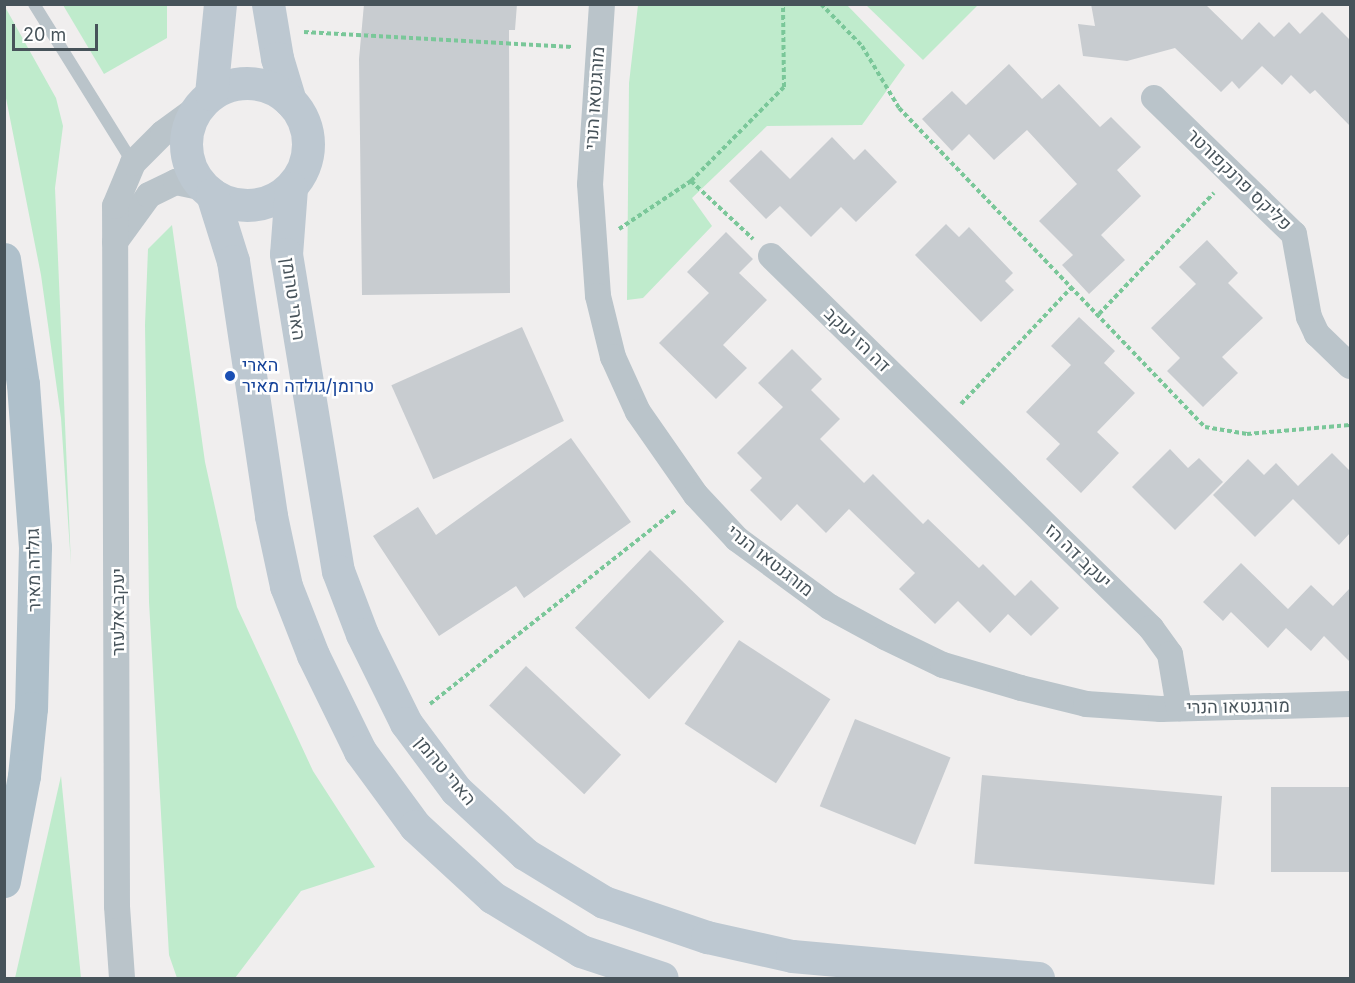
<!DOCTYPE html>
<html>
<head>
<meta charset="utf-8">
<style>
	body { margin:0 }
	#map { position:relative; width:1355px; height:983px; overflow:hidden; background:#f0eeee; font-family:Inter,Heebo,sans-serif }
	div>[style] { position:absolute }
	.green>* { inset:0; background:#bfebcc }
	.building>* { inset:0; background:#c8ccd0; transform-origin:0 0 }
	.path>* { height:4px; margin-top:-2px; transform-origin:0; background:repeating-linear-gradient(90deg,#7ac799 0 4.5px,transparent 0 7.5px) }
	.lane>* { height:12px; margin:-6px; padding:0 6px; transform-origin:6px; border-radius:6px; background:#bac4ca }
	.street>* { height:26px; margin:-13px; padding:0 13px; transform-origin:13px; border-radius:13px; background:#bac4ca }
	.secondary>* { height:33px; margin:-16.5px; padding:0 16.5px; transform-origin:16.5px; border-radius:16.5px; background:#bdc8d1 }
	.secondary>.ring { margin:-16.5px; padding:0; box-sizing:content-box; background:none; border:33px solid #bdc8d1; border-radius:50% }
	.primary>* { height:33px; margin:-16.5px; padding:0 16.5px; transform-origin:16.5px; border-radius:16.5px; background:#afc0cb }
	.dots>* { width:16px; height:16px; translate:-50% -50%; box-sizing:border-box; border:3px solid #fff; border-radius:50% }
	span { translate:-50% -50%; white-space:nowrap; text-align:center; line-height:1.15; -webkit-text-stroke:5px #fff; paint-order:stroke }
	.street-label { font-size:18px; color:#47535a }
	.transit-label { font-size:18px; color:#164399 }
	.left { translate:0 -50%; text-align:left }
	.frame { position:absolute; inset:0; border:6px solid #47535a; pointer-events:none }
	.scale { position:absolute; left:12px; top:24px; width:86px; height:27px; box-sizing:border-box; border:3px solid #47535a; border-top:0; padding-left:8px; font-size:18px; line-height:21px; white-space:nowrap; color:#47535a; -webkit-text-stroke:4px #fff; paint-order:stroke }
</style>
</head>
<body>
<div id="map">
	<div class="green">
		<div style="clip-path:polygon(4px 5px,56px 98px,63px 126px,55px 188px,71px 565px,61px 418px,41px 275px,5px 93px)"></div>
		<div style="clip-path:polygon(63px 5px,167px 5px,167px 38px,104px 74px)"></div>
		<div style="clip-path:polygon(638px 5px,847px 5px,905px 65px,862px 125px,767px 126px,692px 198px,712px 226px,643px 298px,627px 300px,629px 83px)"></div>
		<div style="clip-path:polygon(866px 5px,978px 5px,923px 60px)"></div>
		<div style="clip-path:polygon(172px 225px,205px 462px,237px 607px,313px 771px,375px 867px,301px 891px,235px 978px,177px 978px,169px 955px,149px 602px,145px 325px,148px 249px)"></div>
		<div style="clip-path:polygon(61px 776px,81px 978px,15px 978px)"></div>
	</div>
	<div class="building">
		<div style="clip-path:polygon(364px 4px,517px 4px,515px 30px,509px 30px,510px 293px,362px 295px,359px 59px)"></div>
		<div style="clip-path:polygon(1091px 4px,1205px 4px,1242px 40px,1259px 22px,1274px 37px,1289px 22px,1300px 34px,1322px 12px,1350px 40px,1350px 126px,1315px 90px,1310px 94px,1291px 75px,1282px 85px,1262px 66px,1239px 89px,1232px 81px,1221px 92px,1175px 48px,1127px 61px,1083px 56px,1078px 24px,1095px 26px)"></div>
		<div style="clip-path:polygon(1009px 64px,1042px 99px,1059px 84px,1100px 127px,1111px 117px,1141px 147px,1117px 170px,1141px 196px,1101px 235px,1125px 260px,1089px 294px,1062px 265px,1073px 255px,1039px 221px,1077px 184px,1027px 130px,994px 160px,969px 134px,952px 151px,922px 119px,952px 91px,966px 105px)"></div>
		<div style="clip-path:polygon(832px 137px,854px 160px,865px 149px,897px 182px,856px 222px,841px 207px,811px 237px,780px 206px,766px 219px,729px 181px,761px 150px,790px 179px)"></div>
		<div style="clip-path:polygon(946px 224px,959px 237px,969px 227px,1013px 273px,1005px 281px,1014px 290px,981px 322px,915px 255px)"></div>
		<div style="clip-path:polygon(726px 232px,753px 259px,739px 273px,767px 300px,723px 345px,747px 368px,716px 399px,659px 343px,709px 293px,687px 272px)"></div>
		<div style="clip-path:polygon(1207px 240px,1238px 273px,1228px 283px,1263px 318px,1222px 357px,1238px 373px,1203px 407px,1167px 371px,1180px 358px,1151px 328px,1196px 284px,1179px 267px)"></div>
		<div style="clip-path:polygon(1079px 317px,1115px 351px,1104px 363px,1135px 393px,1097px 432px,1119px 453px,1081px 493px,1046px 459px,1060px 444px,1026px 412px,1071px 365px,1051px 346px)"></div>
		<div style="left:522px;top:327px;width:103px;height:143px;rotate:66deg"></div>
		<div style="clip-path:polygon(792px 349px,822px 379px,811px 390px,840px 419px,820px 439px,864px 483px,873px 474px,923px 524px,928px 519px,979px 568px,983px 564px,1015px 596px,1031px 580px,1059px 608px,1031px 636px,1008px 614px,990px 633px,958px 601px,935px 624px,899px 589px,915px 573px,849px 509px,826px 533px,797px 504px,781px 521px,750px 490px,762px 478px,737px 453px,783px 407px,758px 383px)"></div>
		<div style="clip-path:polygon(571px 438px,631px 522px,524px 598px,516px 586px,439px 636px,373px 536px,418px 507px,436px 535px)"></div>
		<div style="clip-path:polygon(1170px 449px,1188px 468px,1199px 458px,1223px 482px,1175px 530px,1132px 487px)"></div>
		<div style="clip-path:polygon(1332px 453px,1350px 471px,1350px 533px,1339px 545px,1293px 499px,1255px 537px,1213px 495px,1248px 459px,1264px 475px,1276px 463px,1298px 486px)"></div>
		<div style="left:650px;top:550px;width:103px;height:108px;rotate:44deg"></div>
		<div style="clip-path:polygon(1241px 563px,1288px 609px,1311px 585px,1333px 606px,1350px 588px,1350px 662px,1324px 636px,1311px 651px,1286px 628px,1268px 648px,1231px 612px,1223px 621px,1203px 602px)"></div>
		<div style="left:739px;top:640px;width:109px;height:100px;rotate:33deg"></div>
		<div style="left:526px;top:666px;width:130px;height:54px;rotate:43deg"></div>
		<div style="left:855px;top:719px;width:103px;height:94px;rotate:22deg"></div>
		<div style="left:982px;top:775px;width:241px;height:89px;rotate:5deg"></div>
		<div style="left:1350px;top:787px;width:85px;height:79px;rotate:90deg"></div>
	</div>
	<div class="path">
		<div style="left:821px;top:4px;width:59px;rotate:45.7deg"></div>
		<div style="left:862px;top:46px;width:72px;rotate:59.2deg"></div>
		<div style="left:899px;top:108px;width:442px;rotate:46.2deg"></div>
		<div style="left:1205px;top:427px;width:43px;rotate:9.5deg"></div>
		<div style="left:1247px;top:434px;width:103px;rotate:-5deg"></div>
		<div style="left:304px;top:32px;width:269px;rotate:3.2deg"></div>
		<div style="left:691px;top:181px;width:85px;rotate:43.1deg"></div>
		<div style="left:619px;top:229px;width:87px;rotate:-33.7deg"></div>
		<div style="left:691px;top:181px;width:132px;rotate:-45.3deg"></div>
		<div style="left:784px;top:87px;width:83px;rotate:-90.7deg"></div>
		<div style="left:1099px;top:314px;width:167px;rotate:-46.5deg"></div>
		<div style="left:961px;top:404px;width:161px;rotate:-46.5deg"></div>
		<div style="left:430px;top:704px;width:313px;rotate:-38.3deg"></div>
	</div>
	<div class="lane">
		<div style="left:34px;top:4px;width:187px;rotate:58.1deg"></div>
	</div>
	<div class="street">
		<div style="left:602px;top:4px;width:180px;rotate:93.8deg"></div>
		<div style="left:590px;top:184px;width:112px;rotate:85.9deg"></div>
		<div style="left:598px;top:296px;width:63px;rotate:76.2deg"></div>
		<div style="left:613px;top:357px;width:60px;rotate:65.6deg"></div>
		<div style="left:638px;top:412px;width:101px;rotate:55.1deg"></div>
		<div style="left:696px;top:495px;width:60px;rotate:47deg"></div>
		<div style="left:737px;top:539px;width:115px;rotate:36.2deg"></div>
		<div style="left:830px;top:607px;width:63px;rotate:28.6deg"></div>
		<div style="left:885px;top:637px;width:64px;rotate:25.8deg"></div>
		<div style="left:943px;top:665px;width:81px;rotate:16.4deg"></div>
		<div style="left:1021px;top:688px;width:67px;rotate:13.8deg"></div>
		<div style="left:1086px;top:704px;width:75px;rotate:3.8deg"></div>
		<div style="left:1161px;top:709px;width:189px;rotate:-1.5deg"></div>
		<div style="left:1154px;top:98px;width:195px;rotate:44.2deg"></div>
		<div style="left:1294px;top:234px;width:84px;rotate:79.8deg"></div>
		<div style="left:1309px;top:317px;width:19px;rotate:65deg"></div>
		<div style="left:1317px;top:334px;width:46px;rotate:44.1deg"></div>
		<div style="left:115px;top:242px;width:58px;rotate:-54.1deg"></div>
		<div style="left:149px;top:195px;width:30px;rotate:-26deg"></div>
		<div style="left:176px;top:182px;width:29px;rotate:12deg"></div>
		<div style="left:771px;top:256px;width:532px;rotate:44.39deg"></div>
		<div style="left:1151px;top:628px;width:32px;rotate:54deg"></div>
		<div style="left:1170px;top:654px;width:55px;rotate:80.5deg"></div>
		<div style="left:122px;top:978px;width:72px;rotate:-94deg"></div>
		<div style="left:117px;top:906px;width:700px;rotate:-90.16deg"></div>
		<div style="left:115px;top:206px;width:47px;rotate:-67.3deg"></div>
		<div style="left:133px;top:163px;width:42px;rotate:-45deg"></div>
		<div style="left:163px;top:133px;width:42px;rotate:-36.3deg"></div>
	</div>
	<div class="secondary">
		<div style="left:268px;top:4px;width:55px;rotate:80.5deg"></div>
		<div style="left:277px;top:58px;width:45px;rotate:73.2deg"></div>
		<div class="ring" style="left:186px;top:83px;width:89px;height:89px"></div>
		<div style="left:211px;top:94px;width:90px;rotate:-84.3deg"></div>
		<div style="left:291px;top:188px;width:66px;rotate:94.3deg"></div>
		<div style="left:286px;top:254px;width:321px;rotate:80.7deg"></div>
		<div style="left:338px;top:571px;width:67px;rotate:69.1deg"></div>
		<div style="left:362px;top:634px;width:99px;rotate:63.7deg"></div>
		<div style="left:406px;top:723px;width:84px;rotate:53.3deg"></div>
		<div style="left:456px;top:790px;width:94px;rotate:42.8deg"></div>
		<div style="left:525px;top:854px;width:92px;rotate:31.3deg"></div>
		<div style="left:604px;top:902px;width:109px;rotate:18.8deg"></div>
		<div style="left:707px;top:937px;width:87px;rotate:12.6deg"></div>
		<div style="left:792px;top:956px;width:247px;rotate:5.1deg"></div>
		<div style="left:212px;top:194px;width:70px;rotate:72.6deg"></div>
		<div style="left:233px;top:261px;width:258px;rotate:81.5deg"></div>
		<div style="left:271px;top:516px;width:72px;rotate:77.9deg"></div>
		<div style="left:286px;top:586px;width:74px;rotate:68.6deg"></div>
		<div style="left:313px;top:655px;width:107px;rotate:63.9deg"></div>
		<div style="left:360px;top:751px;width:93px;rotate:53.7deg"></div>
		<div style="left:415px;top:826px;width:105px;rotate:42.7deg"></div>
		<div style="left:492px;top:897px;width:104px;rotate:31.2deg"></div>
		<div style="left:581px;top:951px;width:85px;rotate:18.4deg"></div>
	</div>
	<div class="primary">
		<div style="left:4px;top:259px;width:126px;rotate:81.4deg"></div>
		<div style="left:23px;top:384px;width:163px;rotate:85.8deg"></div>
		<div style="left:35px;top:547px;width:161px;rotate:91.4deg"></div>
		<div style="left:31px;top:708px;width:68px;rotate:95.9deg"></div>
		<div style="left:24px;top:776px;width:107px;rotate:100.8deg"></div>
	</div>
	<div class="dots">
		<div style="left:230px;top:376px;background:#1a4fb4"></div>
	</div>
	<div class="street-label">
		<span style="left:595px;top:98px;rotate:-86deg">מורגנטאו הנרי</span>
		<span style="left:1239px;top:180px;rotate:44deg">פליקס פרנקפורטר</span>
		<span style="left:293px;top:299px;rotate:82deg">הארי טרומן</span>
		<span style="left:857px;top:340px;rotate:44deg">דה הז יעקב</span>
		<span style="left:1078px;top:556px;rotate:44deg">יעקב דה הז</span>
		<span style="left:770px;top:561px;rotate:38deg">מורגנטאו הנרי</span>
		<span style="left:34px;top:570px;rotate:-91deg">גולדה מאיר</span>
		<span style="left:118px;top:612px;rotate:-90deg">יעקב אלעזר</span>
		<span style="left:1238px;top:707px;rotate:-1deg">מורגנטאו הנרי</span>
		<span style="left:445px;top:771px;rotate:50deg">הארי טרומן</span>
	</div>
	<div class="transit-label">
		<span class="left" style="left:242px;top:376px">הארי<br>טרומן/גולדה מאיר</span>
	</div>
	<div class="frame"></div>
	<div class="scale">20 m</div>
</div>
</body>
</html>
